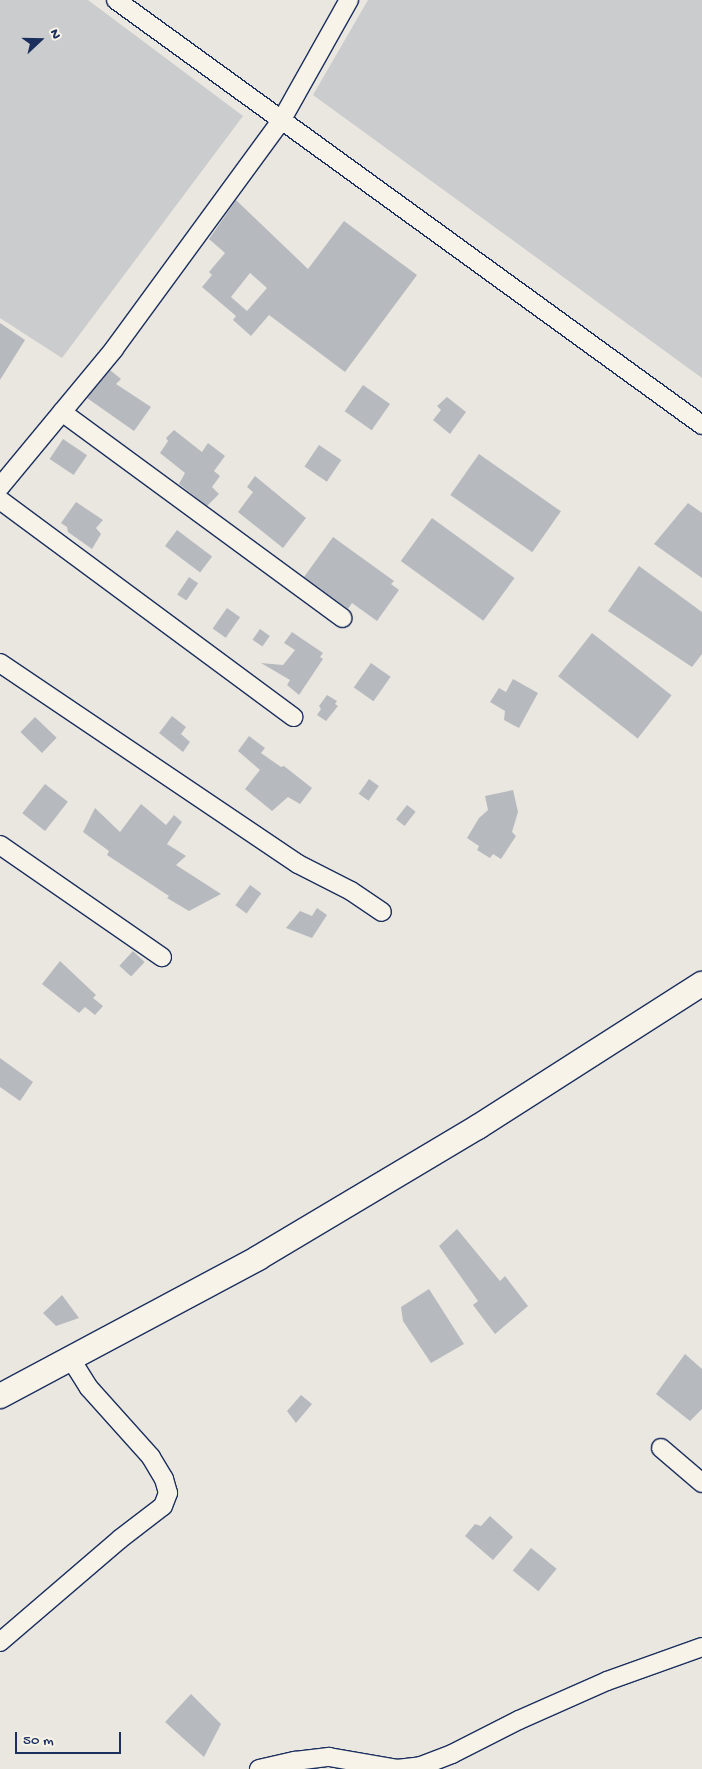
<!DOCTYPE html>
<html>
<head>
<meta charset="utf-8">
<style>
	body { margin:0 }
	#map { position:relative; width:702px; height:1769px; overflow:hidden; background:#eae7e0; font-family:"Gochi Hand",sans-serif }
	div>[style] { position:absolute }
	.green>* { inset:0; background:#cbcccd }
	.building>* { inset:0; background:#b6babf; transform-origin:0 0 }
	.roads { filter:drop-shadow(1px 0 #1b2f5e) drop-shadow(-1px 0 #1b2f5e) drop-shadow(0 1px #1b2f5e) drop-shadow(0 -1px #1b2f5e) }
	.street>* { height:18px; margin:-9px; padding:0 9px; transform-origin:9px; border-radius:9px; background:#f7f3e8 }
	.secondary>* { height:24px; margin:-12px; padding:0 12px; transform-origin:12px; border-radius:12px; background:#f7f3e8 }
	span { translate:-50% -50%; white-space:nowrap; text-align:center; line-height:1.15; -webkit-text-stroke:4px #f7f3e8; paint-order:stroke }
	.north { position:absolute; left:15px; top:15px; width:50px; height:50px; -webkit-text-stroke:4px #f7f3e8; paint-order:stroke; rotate:69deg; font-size:14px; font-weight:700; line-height:20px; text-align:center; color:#1b2f5e }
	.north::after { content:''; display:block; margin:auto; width:18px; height:22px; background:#1b2f5e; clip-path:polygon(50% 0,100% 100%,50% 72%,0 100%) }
	.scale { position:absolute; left:15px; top:1732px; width:106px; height:22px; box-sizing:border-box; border:2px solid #1b2f5e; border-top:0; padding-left:6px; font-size:15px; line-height:18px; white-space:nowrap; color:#1b2f5e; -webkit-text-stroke:4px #f7f3e8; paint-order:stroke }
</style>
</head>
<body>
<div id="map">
	<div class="green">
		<div style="clip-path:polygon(0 0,88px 0,243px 116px,62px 358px,0 318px)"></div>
		<div style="clip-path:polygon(368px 0,702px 0,702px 378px,313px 95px)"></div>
	</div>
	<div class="building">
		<div style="clip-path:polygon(evenodd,236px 200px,308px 269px,344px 221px,417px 275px,345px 372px,269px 315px,251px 336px,233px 320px,236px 316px,202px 287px,212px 275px,209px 272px,225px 253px,209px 239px,236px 200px,250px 273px,267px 288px,247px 311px,231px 297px,250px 273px)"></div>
		<div style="clip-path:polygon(0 323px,25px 340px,0 380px)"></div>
		<div style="clip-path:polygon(110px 370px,121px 379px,116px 384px,151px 407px,134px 431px,87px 398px)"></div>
		<div style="left:363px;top:385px;width:33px;height:32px;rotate:35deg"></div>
		<div style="clip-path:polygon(447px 397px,466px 412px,450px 434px,433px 420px,441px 410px,437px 406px)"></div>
		<div style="clip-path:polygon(174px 430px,202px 452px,208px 443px,225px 456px,214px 471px,220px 476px,212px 487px,219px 494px,207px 506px,179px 484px,185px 473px,160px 453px,168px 441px,166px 438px)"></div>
		<div style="left:63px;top:439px;width:29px;height:24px;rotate:34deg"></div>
		<div style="left:319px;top:445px;width:27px;height:26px;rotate:34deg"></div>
		<div style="left:479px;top:454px;width:100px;height:50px;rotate:35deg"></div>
		<div style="clip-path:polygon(255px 476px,306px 518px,283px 548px,238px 512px,253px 492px,247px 487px)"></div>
		<div style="clip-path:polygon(76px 502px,103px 520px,96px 528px,101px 534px,92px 549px,68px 532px,67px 527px,61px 523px)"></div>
		<div style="clip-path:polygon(688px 503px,702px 513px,702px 578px,654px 544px)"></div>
		<div style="left:432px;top:518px;width:102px;height:53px;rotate:36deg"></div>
		<div style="left:177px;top:530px;width:44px;height:20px;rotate:37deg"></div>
		<div style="clip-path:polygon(333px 537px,394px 581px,391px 584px,399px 590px,377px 621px,352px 603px,348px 609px,304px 577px)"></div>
		<div style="clip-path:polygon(639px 566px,702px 612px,702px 654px,692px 667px,608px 611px)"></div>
		<div style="left:189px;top:577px;width:11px;height:21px;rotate:34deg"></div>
		<div style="left:227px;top:608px;width:16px;height:25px;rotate:35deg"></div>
		<div style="left:260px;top:629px;width:12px;height:13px;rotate:35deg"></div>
		<div style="clip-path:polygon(292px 632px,323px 653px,320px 657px,323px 659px,299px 695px,287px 685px,290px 680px,261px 663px,283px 665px,295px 650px,284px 643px)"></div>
		<div style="left:592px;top:633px;width:101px;height:55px;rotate:38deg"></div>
		<div style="left:371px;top:663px;width:24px;height:30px;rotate:35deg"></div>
		<div style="clip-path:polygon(513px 679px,538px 693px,519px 728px,504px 720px,505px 711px,490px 702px,499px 688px,506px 692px)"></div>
		<div style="clip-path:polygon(327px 695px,337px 701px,335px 704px,338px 706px,326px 721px,317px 715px,321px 709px,319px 706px)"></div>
		<div style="clip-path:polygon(172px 716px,186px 727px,181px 734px,190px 742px,183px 752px,159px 733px)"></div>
		<div style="left:35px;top:717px;width:30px;height:21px;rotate:44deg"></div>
		<div style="clip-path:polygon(249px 736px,265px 748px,261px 753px,281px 767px,284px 766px,312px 788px,300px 804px,288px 797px,272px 811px,245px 789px,260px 770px,238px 751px)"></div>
		<div style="left:369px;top:779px;width:12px;height:18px;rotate:35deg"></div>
		<div style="left:45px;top:784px;width:29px;height:37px;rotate:38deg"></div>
		<div style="clip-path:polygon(513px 790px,518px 812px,512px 832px,516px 836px,501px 859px,493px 854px,490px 858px,477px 850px,479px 846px,467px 838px,479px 818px,488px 810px,485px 796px)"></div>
		<div style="clip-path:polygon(141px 804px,166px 825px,174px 815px,182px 822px,167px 844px,186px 856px,176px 865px,221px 894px,189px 911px,167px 898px,169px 896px,107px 855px,109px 851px,83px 832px,95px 808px,120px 832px)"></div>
		<div style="left:407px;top:805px;width:11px;height:18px;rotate:38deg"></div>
		<div style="left:250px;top:885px;width:14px;height:25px;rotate:36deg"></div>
		<div style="clip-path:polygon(317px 908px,327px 915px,312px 938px,286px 928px,300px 911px,312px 916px)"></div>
		<div style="left:133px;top:951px;width:16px;height:20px;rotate:43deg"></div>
		<div style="clip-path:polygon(60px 961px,96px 995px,93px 998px,103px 1006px,95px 1015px,85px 1007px,79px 1013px,42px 984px)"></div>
		<div style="clip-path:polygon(0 1058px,33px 1082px,20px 1101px,0 1087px)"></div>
		<div style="clip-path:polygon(457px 1229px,500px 1281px,505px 1276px,528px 1306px,495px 1334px,473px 1305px,478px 1301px,439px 1246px)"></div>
		<div style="clip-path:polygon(429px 1289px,464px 1344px,431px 1363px,403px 1321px,401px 1307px)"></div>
		<div style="clip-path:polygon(62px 1295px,79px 1318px,56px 1326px,43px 1313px)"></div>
		<div style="clip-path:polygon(685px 1354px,702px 1369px,702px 1409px,690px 1421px,656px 1394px)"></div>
		<div style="clip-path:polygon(301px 1395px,312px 1404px,296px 1423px,287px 1411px)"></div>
		<div style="clip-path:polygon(490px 1516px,513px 1537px,493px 1560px,465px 1536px,475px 1524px,481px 1526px)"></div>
		<div style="left:531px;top:1548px;width:33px;height:29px;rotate:39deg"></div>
		<div style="clip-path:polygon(191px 1694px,221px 1724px,204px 1757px,165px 1722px)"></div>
	</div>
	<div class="roads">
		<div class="street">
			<div style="left:116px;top:0;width:724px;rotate:35.95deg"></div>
			<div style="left:62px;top:412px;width:348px;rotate:36.3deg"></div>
			<div style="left:0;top:487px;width:179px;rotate:-50.4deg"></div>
			<div style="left:114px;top:349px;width:283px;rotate:-53.8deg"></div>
			<div style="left:281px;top:121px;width:139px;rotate:-60.7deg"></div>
			<div style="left:0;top:500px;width:365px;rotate:36.5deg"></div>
			<div style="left:0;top:663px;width:359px;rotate:34deg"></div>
			<div style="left:298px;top:864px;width:59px;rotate:27deg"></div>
			<div style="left:351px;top:891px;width:37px;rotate:34deg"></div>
			<div style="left:0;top:845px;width:197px;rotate:34.7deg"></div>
			<div style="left:661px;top:1448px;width:54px;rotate:40.5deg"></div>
			<div style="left:0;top:1642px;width:158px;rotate:-40.6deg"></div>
			<div style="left:120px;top:1539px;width:54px;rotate:-37.5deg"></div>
			<div style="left:163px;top:1506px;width:14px;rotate:-69deg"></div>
			<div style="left:168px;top:1493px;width:15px;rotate:-106deg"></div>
			<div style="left:164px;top:1479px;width:26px;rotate:-121deg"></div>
			<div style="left:151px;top:1457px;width:93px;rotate:-131.9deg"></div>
			<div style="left:89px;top:1388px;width:34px;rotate:-122deg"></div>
			<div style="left:259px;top:1769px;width:37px;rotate:-13deg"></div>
			<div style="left:295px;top:1761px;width:34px;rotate:-7deg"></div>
			<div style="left:329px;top:1757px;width:69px;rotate:10deg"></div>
			<div style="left:397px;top:1769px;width:24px;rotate:-7deg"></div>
			<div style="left:421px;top:1766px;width:33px;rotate:-21deg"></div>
			<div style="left:452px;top:1754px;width:75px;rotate:-26.9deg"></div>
			<div style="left:519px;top:1720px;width:96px;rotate:-23.9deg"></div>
			<div style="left:607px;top:1681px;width:101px;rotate:-19.7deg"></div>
		</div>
		<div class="secondary">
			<div style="left:0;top:1396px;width:293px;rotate:-28.1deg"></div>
			<div style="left:258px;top:1258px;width:256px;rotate:-30.8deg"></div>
			<div style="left:478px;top:1127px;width:266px;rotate:-32.6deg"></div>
		</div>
	</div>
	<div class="north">N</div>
	<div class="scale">50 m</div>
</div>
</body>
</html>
